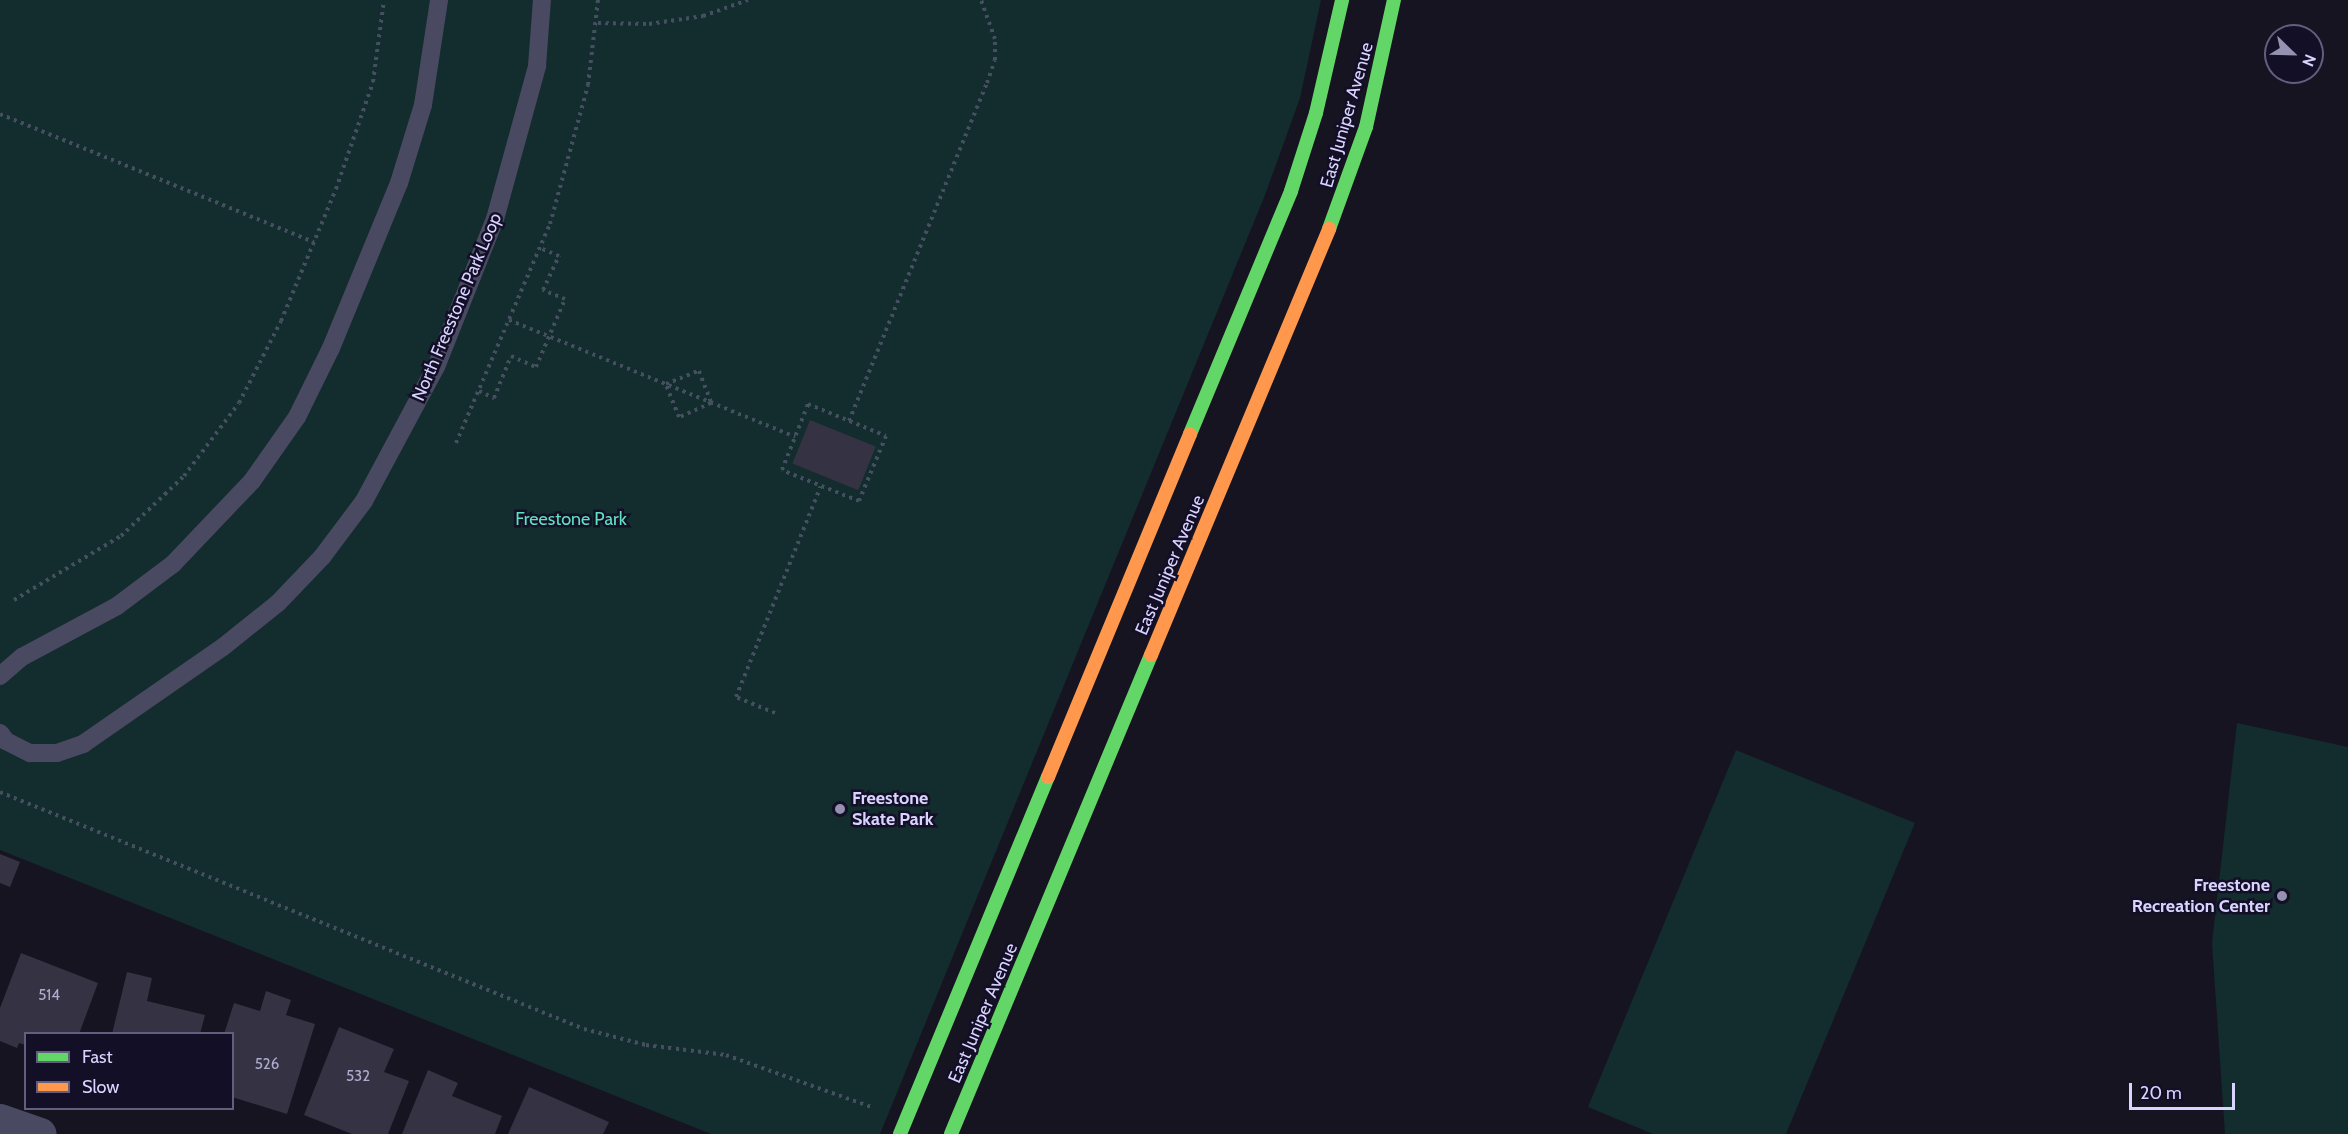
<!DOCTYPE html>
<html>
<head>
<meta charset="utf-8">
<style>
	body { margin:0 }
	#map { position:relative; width:2348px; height:1134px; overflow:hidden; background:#161421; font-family:Cabin,sans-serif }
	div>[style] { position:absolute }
	.green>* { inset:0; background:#132c2d }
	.building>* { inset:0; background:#343243; transform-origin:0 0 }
	.path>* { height:4px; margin-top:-2px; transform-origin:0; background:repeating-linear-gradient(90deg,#44505f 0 3px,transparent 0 7.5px) }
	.lane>* { height:18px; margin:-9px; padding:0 9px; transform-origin:9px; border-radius:9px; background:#4a4962 }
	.street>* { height:33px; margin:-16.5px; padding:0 16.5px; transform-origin:16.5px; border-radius:16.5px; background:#4a4962 }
	.fast>* { height:14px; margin:-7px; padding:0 7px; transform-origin:7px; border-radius:7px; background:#63d668 }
	.slow>* { height:14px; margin:-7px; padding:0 7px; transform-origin:7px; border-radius:7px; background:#ff974d }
	.dots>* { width:16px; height:16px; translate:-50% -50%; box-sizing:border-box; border:3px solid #130f26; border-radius:50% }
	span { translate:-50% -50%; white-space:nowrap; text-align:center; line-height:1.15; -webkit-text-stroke:5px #130f26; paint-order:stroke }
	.number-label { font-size:15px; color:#b0acd0 }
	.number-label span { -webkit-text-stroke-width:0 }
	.street-label { font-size:18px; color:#d9d4ff }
	.park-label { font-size:18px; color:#5fe0c0 }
	.poi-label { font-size:18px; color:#d9d4ff; font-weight:700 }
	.left { translate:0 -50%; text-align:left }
	.right { translate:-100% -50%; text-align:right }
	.legend { position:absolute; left:24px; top:1032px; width:210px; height:78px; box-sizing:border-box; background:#130f26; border:2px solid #625e7d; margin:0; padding:8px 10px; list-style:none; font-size:18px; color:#d9d4ff }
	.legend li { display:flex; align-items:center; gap:12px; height:30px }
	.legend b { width:30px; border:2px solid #625e7d }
	.north { position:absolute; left:2264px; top:24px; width:60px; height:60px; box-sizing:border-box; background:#130f26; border:2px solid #625e7d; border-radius:50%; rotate:113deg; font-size:16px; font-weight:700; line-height:24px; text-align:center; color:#d9d4ff }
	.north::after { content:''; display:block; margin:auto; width:21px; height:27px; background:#9591b1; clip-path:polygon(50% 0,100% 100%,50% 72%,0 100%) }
	.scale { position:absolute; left:2129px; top:1083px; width:106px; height:27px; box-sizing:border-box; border:3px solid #d9d4ff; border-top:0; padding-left:8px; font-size:18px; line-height:21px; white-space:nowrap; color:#d9d4ff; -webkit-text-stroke:4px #130f26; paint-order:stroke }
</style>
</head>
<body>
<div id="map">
	<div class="green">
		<div style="clip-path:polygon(0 0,1321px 0,1300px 98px,1265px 195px,880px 1134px,711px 1134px,0 850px)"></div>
		<div style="clip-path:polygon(2237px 723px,2348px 747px,2348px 1134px,2225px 1134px,2212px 943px)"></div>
		<div style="clip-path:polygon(1736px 750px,1915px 823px,1786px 1134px,1653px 1134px,1588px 1107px)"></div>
	</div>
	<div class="building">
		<div style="left:810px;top:420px;width:71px;height:47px;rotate:22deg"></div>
		<div style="clip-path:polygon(0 854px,20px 862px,10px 887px,0 883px)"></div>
		<div style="clip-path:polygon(21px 953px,98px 983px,79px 1034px,26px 1034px,26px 1045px,19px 1043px,17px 1048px,0 1041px,0 1008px)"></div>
		<div style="clip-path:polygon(127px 972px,152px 978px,147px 1001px,205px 1015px,200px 1034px,112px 1034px)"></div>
		<div style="clip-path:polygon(266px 991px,291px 1000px,286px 1015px,315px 1024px,287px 1114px,232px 1097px,232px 1034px,224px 1034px,234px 1003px,260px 1011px)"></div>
		<div style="clip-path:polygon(339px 1027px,394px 1049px,384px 1072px,409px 1081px,388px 1134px,352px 1134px,304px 1115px)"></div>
		<div style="clip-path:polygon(428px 1070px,458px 1083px,452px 1096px,502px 1116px,495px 1134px,402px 1134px)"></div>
		<div style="clip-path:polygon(529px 1087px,609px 1122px,603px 1134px,508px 1134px)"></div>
	</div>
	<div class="path">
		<div style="left:598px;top:23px;width:51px;rotate:1.1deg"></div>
		<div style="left:649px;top:24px;width:55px;rotate:-8.4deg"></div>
		<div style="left:703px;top:16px;width:48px;rotate:-19.6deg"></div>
		<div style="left:0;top:114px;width:339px;rotate:22.2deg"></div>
		<div style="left:509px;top:320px;width:309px;rotate:22.2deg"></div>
		<div style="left:699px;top:371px;width:34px;rotate:69deg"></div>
		<div style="left:711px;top:403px;width:35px;rotate:156deg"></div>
		<div style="left:679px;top:417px;width:35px;rotate:-112deg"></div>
		<div style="left:666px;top:384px;width:35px;rotate:-22deg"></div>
		<div style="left:479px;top:391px;width:17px;rotate:25deg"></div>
		<div style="left:494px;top:398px;width:45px;rotate:-68deg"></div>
		<div style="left:511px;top:356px;width:27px;rotate:24deg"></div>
		<div style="left:536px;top:367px;width:74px;rotate:-66.9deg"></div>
		<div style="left:565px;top:299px;width:24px;rotate:-158deg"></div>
		<div style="left:543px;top:290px;width:38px;rotate:-65deg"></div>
		<div style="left:559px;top:256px;width:21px;rotate:-157deg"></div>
		<div style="left:808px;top:404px;width:84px;rotate:22.3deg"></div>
		<div style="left:886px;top:436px;width:70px;rotate:112.6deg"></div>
		<div style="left:859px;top:501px;width:83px;rotate:-158.1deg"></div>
		<div style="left:782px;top:470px;width:71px;rotate:-68.5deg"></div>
		<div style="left:849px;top:421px;width:365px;rotate:-67.8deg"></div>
		<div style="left:987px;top:83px;width:24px;rotate:-71deg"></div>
		<div style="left:995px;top:60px;width:21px;rotate:-90deg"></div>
		<div style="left:995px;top:39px;width:41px;rotate:-109.7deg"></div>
		<div style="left:456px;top:443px;width:238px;rotate:-66.8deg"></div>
		<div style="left:550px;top:224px;width:144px;rotate:-74.7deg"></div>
		<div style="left:588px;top:85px;width:86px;rotate:-83.3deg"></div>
		<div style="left:14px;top:600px;width:125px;rotate:-30.9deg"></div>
		<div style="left:121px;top:536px;width:87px;rotate:-43.6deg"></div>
		<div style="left:184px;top:476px;width:91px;rotate:-53deg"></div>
		<div style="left:239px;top:403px;width:92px;rotate:-62.9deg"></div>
		<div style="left:281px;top:321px;width:143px;rotate:-67.4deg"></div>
		<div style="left:336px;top:189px;width:113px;rotate:-70.9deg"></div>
		<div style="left:373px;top:82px;width:83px;rotate:-82.4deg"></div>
		<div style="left:775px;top:713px;width:42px;rotate:-157.7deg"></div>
		<div style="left:736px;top:697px;width:227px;rotate:-68.1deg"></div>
		<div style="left:0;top:792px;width:630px;rotate:22.09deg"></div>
		<div style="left:584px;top:1029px;width:64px;rotate:14.5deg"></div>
		<div style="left:646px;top:1045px;width:81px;rotate:7.1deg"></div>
		<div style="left:726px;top:1055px;width:157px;rotate:19.7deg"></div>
	</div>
	<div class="lane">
		<div style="left:0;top:676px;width:29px;rotate:-41deg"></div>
		<div style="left:22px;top:657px;width:108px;rotate:-28.2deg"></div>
		<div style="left:117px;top:606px;width:70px;rotate:-36.9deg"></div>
		<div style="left:173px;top:564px;width:115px;rotate:-46.4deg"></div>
		<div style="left:252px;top:481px;width:78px;rotate:-54.9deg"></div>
		<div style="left:297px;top:417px;width:77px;rotate:-63.8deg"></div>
		<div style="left:331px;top:348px;width:178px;rotate:-67.6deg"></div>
		<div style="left:399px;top:183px;width:82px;rotate:-72.9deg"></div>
		<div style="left:423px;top:105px;width:106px;rotate:-81.3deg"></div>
		<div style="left:0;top:733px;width:10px;rotate:53deg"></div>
		<div style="left:6px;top:741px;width:27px;rotate:27deg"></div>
		<div style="left:30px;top:753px;width:27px"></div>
		<div style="left:57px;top:753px;width:28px;rotate:-19deg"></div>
		<div style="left:83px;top:744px;width:170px;rotate:-34.7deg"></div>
		<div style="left:223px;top:647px;width:70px;rotate:-38.7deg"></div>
		<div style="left:278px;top:603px;width:64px;rotate:-46.3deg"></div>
		<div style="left:322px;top:557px;width:70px;rotate:-53.1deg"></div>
		<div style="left:364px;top:501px;width:152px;rotate:-61.8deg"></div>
		<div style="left:436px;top:367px;width:159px;rotate:-68.3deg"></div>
		<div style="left:495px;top:219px;width:159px;rotate:-74.6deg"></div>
		<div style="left:537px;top:66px;width:66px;rotate:-85.7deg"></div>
	</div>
	<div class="street">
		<div style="left:0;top:1120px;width:42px;rotate:19.3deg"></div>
	</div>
	<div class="fast">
		<div style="left:1329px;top:229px;width:109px;rotate:-70.1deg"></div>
		<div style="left:1366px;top:127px;width:130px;rotate:-77.6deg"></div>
		<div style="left:1190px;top:434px;width:263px;rotate:-67.4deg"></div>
		<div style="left:1291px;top:191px;width:82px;rotate:-72.2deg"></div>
		<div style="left:1316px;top:113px;width:116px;rotate:-77deg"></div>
		<div style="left:900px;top:1134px;width:386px;rotate:-67.5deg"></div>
		<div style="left:951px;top:1134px;width:519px;rotate:-67.34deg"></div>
	</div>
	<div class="slow">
		<div style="left:1151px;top:655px;width:462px;rotate:-67.3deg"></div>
		<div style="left:1048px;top:777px;width:371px;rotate:-67.5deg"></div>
	</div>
	<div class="dots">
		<div style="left:840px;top:809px;background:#9591b1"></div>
		<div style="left:2282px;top:896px;background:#9591b1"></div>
	</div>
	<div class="number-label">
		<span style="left:49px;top:996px">514</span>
		<span style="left:267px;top:1065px">526</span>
		<span style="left:358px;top:1077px">532</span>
	</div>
	<div class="street-label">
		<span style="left:1347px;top:115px;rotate:-74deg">East Juniper Avenue</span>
		<span style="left:457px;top:307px;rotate:-67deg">North Freestone Park Loop</span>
		<span style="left:1170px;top:565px;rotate:-67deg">East Juniper Avenue</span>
		<span style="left:983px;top:1013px;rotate:-67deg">East Juniper Avenue</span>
	</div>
	<div class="park-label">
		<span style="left:571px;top:519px">Freestone Park</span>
	</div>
	<div class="poi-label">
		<span class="left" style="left:852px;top:809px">Freestone<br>Skate Park</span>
		<span class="right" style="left:2270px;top:896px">Freestone<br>Recreation Center</span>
	</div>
	<ul class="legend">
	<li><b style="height:8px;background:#63d668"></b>Fast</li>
	<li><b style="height:8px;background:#ff974d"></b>Slow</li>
	</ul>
	<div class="north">N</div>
	<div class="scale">20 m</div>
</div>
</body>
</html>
